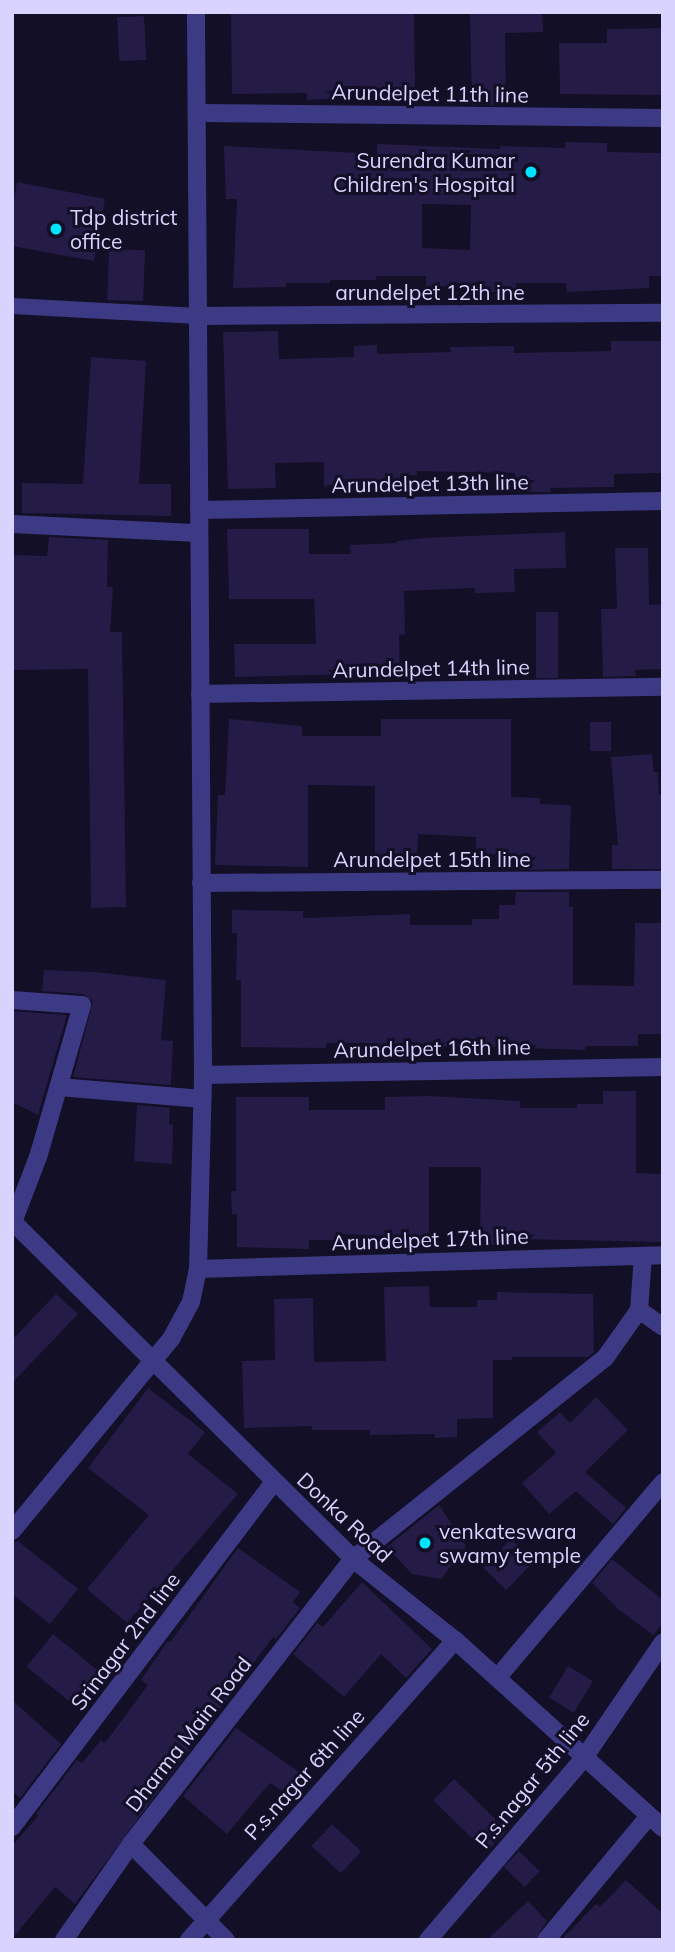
<!DOCTYPE html>
<html>
<head>
<meta charset="utf-8">
<style>
	body { margin:0 }
	#map { position:relative; width:675px; height:1952px; overflow:hidden; background:#130f26; font-family:Mulish,sans-serif }
	div>[style] { position:absolute }
	.building>* { inset:0; background:#241b47; transform-origin:0 0 }
	.service>* { height:16px; margin:-8px; padding:0 8px; transform-origin:8px; border-radius:8px; background:#3d3a85 }
	.minor>* { height:18px; margin:-9px; padding:0 9px; transform-origin:9px; border-radius:9px; background:#3d3a85 }
	.tertiary>* { height:18px; margin:-9px; padding:0 9px; transform-origin:9px; border-radius:9px; background:#3d3a85 }
	.dots>* { width:19px; height:19px; translate:-50% -50%; box-sizing:border-box; border:4px solid #130f26; border-radius:50% }
	span { translate:-50% -50%; white-space:nowrap; text-align:center; line-height:1.15; -webkit-text-stroke:6px #130f26; paint-order:stroke }
	.street-label { font-size:21px; color:#d9d4ff }
	.poi-label { font-size:21px; color:#d9d4ff }
	.right { translate:-100% -50%; text-align:right }
	.left { translate:0 -50%; text-align:left }
	.frame { position:absolute; inset:0; border:14px solid #d9d4ff; pointer-events:none }
</style>
</head>
<body>
<div id="map">
	<div class="building">
		<div style="clip-path:polygon(231px 12px,414px 12px,415px 95px,307px 100px,307px 93px,232px 94px)"></div>
		<div style="clip-path:polygon(470px 12px,542px 12px,543px 32px,505px 33px,506px 105px,472px 105px)"></div>
		<div style="left:144px;top:16px;width:44px;height:27px;rotate:87deg"></div>
		<div style="clip-path:polygon(663px 28px,663px 95px,560px 94px,559px 43px,607px 43px,607px 29px)"></div>
		<div style="clip-path:polygon(evenodd,565px 142px,607px 143px,607px 152px,663px 153px,663px 276px,649px 276px,649px 288px,567px 292px,566px 283px,516px 283px,516px 293px,491px 292px,491px 288px,426px 286px,426px 276px,376px 276px,376px 280px,330px 280px,330px 283px,286px 283px,286px 287px,233px 288px,237px 199px,226px 199px,224px 146px,377px 154px,377px 144px,500px 149px,500px 146px,565px 148px,565px 142px,422px 204px,471px 205px,470px 250px,422px 248px,422px 204px)"></div>
		<div style="clip-path:polygon(17px 182px,105px 199px,94px 261px,12px 246px,12px 212px)"></div>
		<div style="left:109px;top:249px;width:36px;height:51px;rotate:2deg"></div>
		<div style="clip-path:polygon(278px 331px,279px 359px,354px 357px,354px 346px,377px 345px,377px 354px,451px 352px,450px 347px,514px 346px,514px 353px,611px 351px,611px 341px,662px 341px,663px 473px,614px 474px,614px 487px,550px 488px,551px 492px,516px 492px,515px 473px,417px 471px,417px 475px,400px 475px,400px 480px,370px 480px,370px 486px,324px 487px,324px 462px,275px 463px,276px 488px,228px 489px,223px 332px)"></div>
		<div style="clip-path:polygon(91px 357px,146px 361px,139px 484px,171px 484px,171px 516px,22px 513px,22px 483px,83px 484px)"></div>
		<div style="clip-path:polygon(227px 529px,309px 529px,309px 554px,351px 554px,350px 545px,397px 543px,397px 541px,424px 538px,565px 532px,566px 568px,514px 569px,515px 592px,475px 593px,475px 588px,404px 591px,405px 634px,399px 635px,400px 676px,361px 677px,361px 674px,235px 677px,234px 644px,316px 644px,314px 599px,229px 599px)"></div>
		<div style="clip-path:polygon(49px 537px,108px 540px,107px 587px,113px 587px,110px 632px,122px 632px,126px 907px,91px 908px,88px 669px,12px 670px,12px 555px,47px 556px)"></div>
		<div style="clip-path:polygon(615px 548px,648px 548px,649px 605px,663px 604px,663px 669px,635px 670px,636px 676px,603px 677px,601px 609px,617px 609px)"></div>
		<div style="left:536px;top:612px;width:22px;height:66px"></div>
		<div style="clip-path:polygon(229px 719px,302px 726px,302px 736px,381px 736px,381px 719px,511px 719px,511px 797px,540px 798px,540px 804px,571px 805px,569px 869px,516px 870px,517px 855px,476px 854px,476px 837px,418px 834px,417px 866px,375px 866px,375px 786px,308px 785px,308px 867px,215px 865px,218px 795px,225px 795px)"></div>
		<div style="left:590px;top:722px;width:21px;height:29px"></div>
		<div style="clip-path:polygon(652px 754px,654px 772px,658px 772px,659px 795px,662px 795px,661px 869px,612px 869px,612px 845px,618px 845px,611px 757px)"></div>
		<div style="clip-path:polygon(516px 892px,569px 892px,569px 907px,573px 907px,573px 985px,634px 986px,635px 923px,663px 923px,663px 1034px,638px 1034px,638px 1046px,585px 1046px,585px 1050px,465px 1046px,378px 1050px,378px 1043px,326px 1043px,326px 1048px,241px 1047px,241px 980px,236px 980px,237px 933px,232px 933px,232px 910px,303px 911px,303px 918px,410px 914px,410px 925px,472px 925px,472px 919px,499px 919px,499px 905px,515px 905px)"></div>
		<div style="clip-path:polygon(44px 970px,95px 972px,166px 980px,161px 1040px,173px 1041px,171px 1085px,73px 1077px,93px 1002px,83px 994px,42px 991px)"></div>
		<div style="clip-path:polygon(12px 1011px,67px 1015px,38px 1115px,12px 1102px)"></div>
		<div style="clip-path:polygon(603px 1091px,636px 1091px,636px 1173px,663px 1174px,663px 1242px,517px 1239px,517px 1245px,480px 1245px,481px 1167px,429px 1167px,429px 1238px,341px 1234px,341px 1240px,309px 1240px,309px 1249px,237px 1247px,237px 1214px,232px 1214px,231px 1191px,236px 1191px,236px 1097px,309px 1097px,309px 1110px,385px 1110px,385px 1097px,430px 1096px,520px 1101px,520px 1108px,577px 1108px,577px 1104px,603px 1104px)"></div>
		<div style="clip-path:polygon(137px 1105px,170px 1108px,169px 1124px,173px 1125px,172px 1164px,134px 1161px)"></div>
		<div style="clip-path:polygon(429px 1286px,430px 1307px,477px 1307px,477px 1300px,497px 1300px,497px 1292px,593px 1294px,594px 1352px,588px 1357px,512px 1357px,512px 1360px,493px 1360px,493px 1418px,457px 1419px,457px 1437px,435px 1438px,435px 1434px,370px 1435px,370px 1430px,312px 1430px,312px 1426px,244px 1428px,242px 1361px,275px 1360px,274px 1299px,313px 1298px,314px 1362px,386px 1361px,384px 1287px)"></div>
		<div style="clip-path:polygon(56px 1294px,78px 1314px,12px 1383px,12px 1340px)"></div>
		<div style="clip-path:polygon(148px 1388px,205px 1432px,188px 1454px,238px 1494px,127px 1623px,87px 1589px,149px 1515px,88px 1468px)"></div>
		<div style="clip-path:polygon(596px 1397px,628px 1430px,585px 1472px,626px 1508px,613px 1524px,576px 1491px,549px 1514px,522px 1483px,556px 1453px,537px 1432px,560px 1412px,570px 1423px)"></div>
		<div style="clip-path:polygon(439px 1505px,466px 1546px,441px 1579px,412px 1574px,387px 1547px)"></div>
		<div style="left:511px;top:1539px;width:32px;height:40px;rotate:44deg"></div>
		<div style="clip-path:polygon(18px 1541px,78px 1589px,50px 1624px,12px 1594px,12px 1542px)"></div>
		<div style="clip-path:polygon(238px 1548px,300px 1592px,293px 1602px,300px 1608px,276px 1639px,273px 1637px,75px 1904px,55px 1887px,12px 1939px,12px 1846px,38px 1816px,36px 1814px,77px 1760px,82px 1763px,101px 1740px,105px 1743px,148px 1685px,141px 1680px,167px 1642px,171px 1641px)"></div>
		<div style="clip-path:polygon(612px 1559px,663px 1600px,663px 1623px,653px 1635px,618px 1609px,592px 1583px)"></div>
		<div style="clip-path:polygon(362px 1582px,432px 1649px,406px 1678px,381px 1654px,344px 1697px,293px 1654px,317px 1623px,323px 1627px)"></div>
		<div style="left:53px;top:1634px;width:63px;height:42px;rotate:39deg"></div>
		<div style="left:568px;top:1666px;width:29px;height:37px;rotate:31deg"></div>
		<div style="clip-path:polygon(12px 1700px,61px 1744px,20px 1798px,12px 1791px)"></div>
		<div style="clip-path:polygon(236px 1728px,309px 1779px,294px 1799px,270px 1783px,227px 1834px,183px 1796px)"></div>
		<div style="left:454px;top:1779px;width:74px;height:30px;rotate:44deg"></div>
		<div style="left:332px;top:1824px;width:40px;height:30px;rotate:43deg"></div>
		<div style="left:519px;top:1851px;width:29px;height:22px;rotate:44deg"></div>
		<div style="clip-path:polygon(626px 1880px,663px 1914px,663px 1940px,561px 1940px,596px 1904px,600px 1907px)"></div>
		<div style="clip-path:polygon(528px 1901px,547px 1921px,535px 1940px,487px 1940px)"></div>
	</div>
	<div class="service">
		<div style="left:12px;top:306px;width:186px;rotate:3.1deg"></div>
	</div>
	<div class="minor">
		<div style="left:197px;top:113px;width:466px;rotate:0.6deg"></div>
		<div style="left:198px;top:316px;width:465px;rotate:-0.4deg"></div>
		<div style="left:199px;top:510px;width:464px;rotate:-1.1deg"></div>
		<div style="left:12px;top:524px;width:187px;rotate:2.8deg"></div>
		<div style="left:200px;top:694px;width:463px;rotate:-0.9deg"></div>
		<div style="left:201px;top:883px;width:462px;rotate:-0.4deg"></div>
		<div style="left:12px;top:1000px;width:70px;rotate:4.1deg"></div>
		<div style="left:82px;top:1005px;width:158px;rotate:106.1deg"></div>
		<div style="left:38px;top:1157px;width:70px;rotate:111deg"></div>
		<div style="left:203px;top:1075px;width:460px;rotate:-1deg"></div>
		<div style="left:59px;top:1087px;width:144px;rotate:4.8deg"></div>
		<div style="left:643px;top:1256px;width:54px;rotate:94.2deg"></div>
		<div style="left:639px;top:1310px;width:29px;rotate:35deg"></div>
		<div style="left:198px;top:1269px;width:465px;rotate:-1.7deg"></div>
		<div style="left:12px;top:1531px;width:249px;rotate:-50.4deg"></div>
		<div style="left:171px;top:1339px;width:42px;rotate:-61.6deg"></div>
		<div style="left:191px;top:1302px;width:34px;rotate:-78deg"></div>
		<div style="left:198px;top:1269px;width:194px;rotate:-88.5deg"></div>
		<div style="left:203px;top:1075px;width:1063px;rotate:-90.38deg"></div>
		<div style="left:497px;top:1678px;width:257px;rotate:-49.7deg"></div>
		<div style="left:12px;top:1827px;width:433px;rotate:-52.8deg"></div>
		<div style="left:131px;top:1844px;width:135px;rotate:45.3deg"></div>
		<div style="left:64px;top:1940px;width:117px;rotate:-55.1deg"></div>
		<div style="left:131px;top:1844px;width:361px;rotate:-52.1deg"></div>
		<div style="left:353px;top:1559px;width:322px;rotate:-38.6deg"></div>
		<div style="left:605px;top:1358px;width:59px;rotate:-54.7deg"></div>
		<div style="left:189px;top:1940px;width:401px;rotate:-48.4deg"></div>
		<div style="left:428px;top:1940px;width:240px;rotate:-49.4deg"></div>
		<div style="left:584px;top:1758px;width:140px;rotate:-55.7deg"></div>
		<div style="left:546px;top:1940px;width:161px;rotate:-50.3deg"></div>
	</div>
	<div class="tertiary">
		<div style="left:12px;top:1221px;width:480px;rotate:44.7deg"></div>
		<div style="left:353px;top:1559px;width:130px;rotate:38.5deg"></div>
		<div style="left:455px;top:1640px;width:280px;rotate:42.1deg"></div>
	</div>
	<div class="dots">
		<div style="left:531px;top:172px;background:#00e5ff"></div>
		<div style="left:56px;top:229px;background:#00e5ff"></div>
		<div style="left:425px;top:1543px;background:#00e5ff"></div>
	</div>
	<div class="street-label">
		<span style="left:430px;top:93px;rotate:1deg">Arundelpet 11th line</span>
		<span style="left:430px;top:292px">arundelpet 12th ine</span>
		<span style="left:430px;top:483px;rotate:-1deg">Arundelpet 13th line</span>
		<span style="left:431px;top:668px;rotate:-1deg">Arundelpet 14th line</span>
		<span style="left:432px;top:859px">Arundelpet 15th line</span>
		<span style="left:432px;top:1048px;rotate:-1deg">Arundelpet 16th line</span>
		<span style="left:430px;top:1239px;rotate:-2deg">Arundelpet 17th line</span>
		<span style="left:345px;top:1517px;rotate:43deg">Donka Road</span>
		<span style="left:125px;top:1641px;rotate:-53deg">Srinagar 2nd line</span>
		<span style="left:188px;top:1734px;rotate:-52deg">Dharma Main Road</span>
		<span style="left:304px;top:1774px;rotate:-48deg">P.s.nagar 6th line</span>
		<span style="left:532px;top:1780px;rotate:-51deg">P.s.nagar 5th line</span>
	</div>
	<div class="poi-label">
		<span class="right" style="left:515px;top:172px">Surendra Kumar<br>Children's Hospital</span>
		<span class="left" style="left:70px;top:229px">Tdp district<br>office</span>
		<span class="left" style="left:439px;top:1543px">venkateswara<br>swamy temple</span>
	</div>
	<div class="frame"></div>
</div>
</body>
</html>
